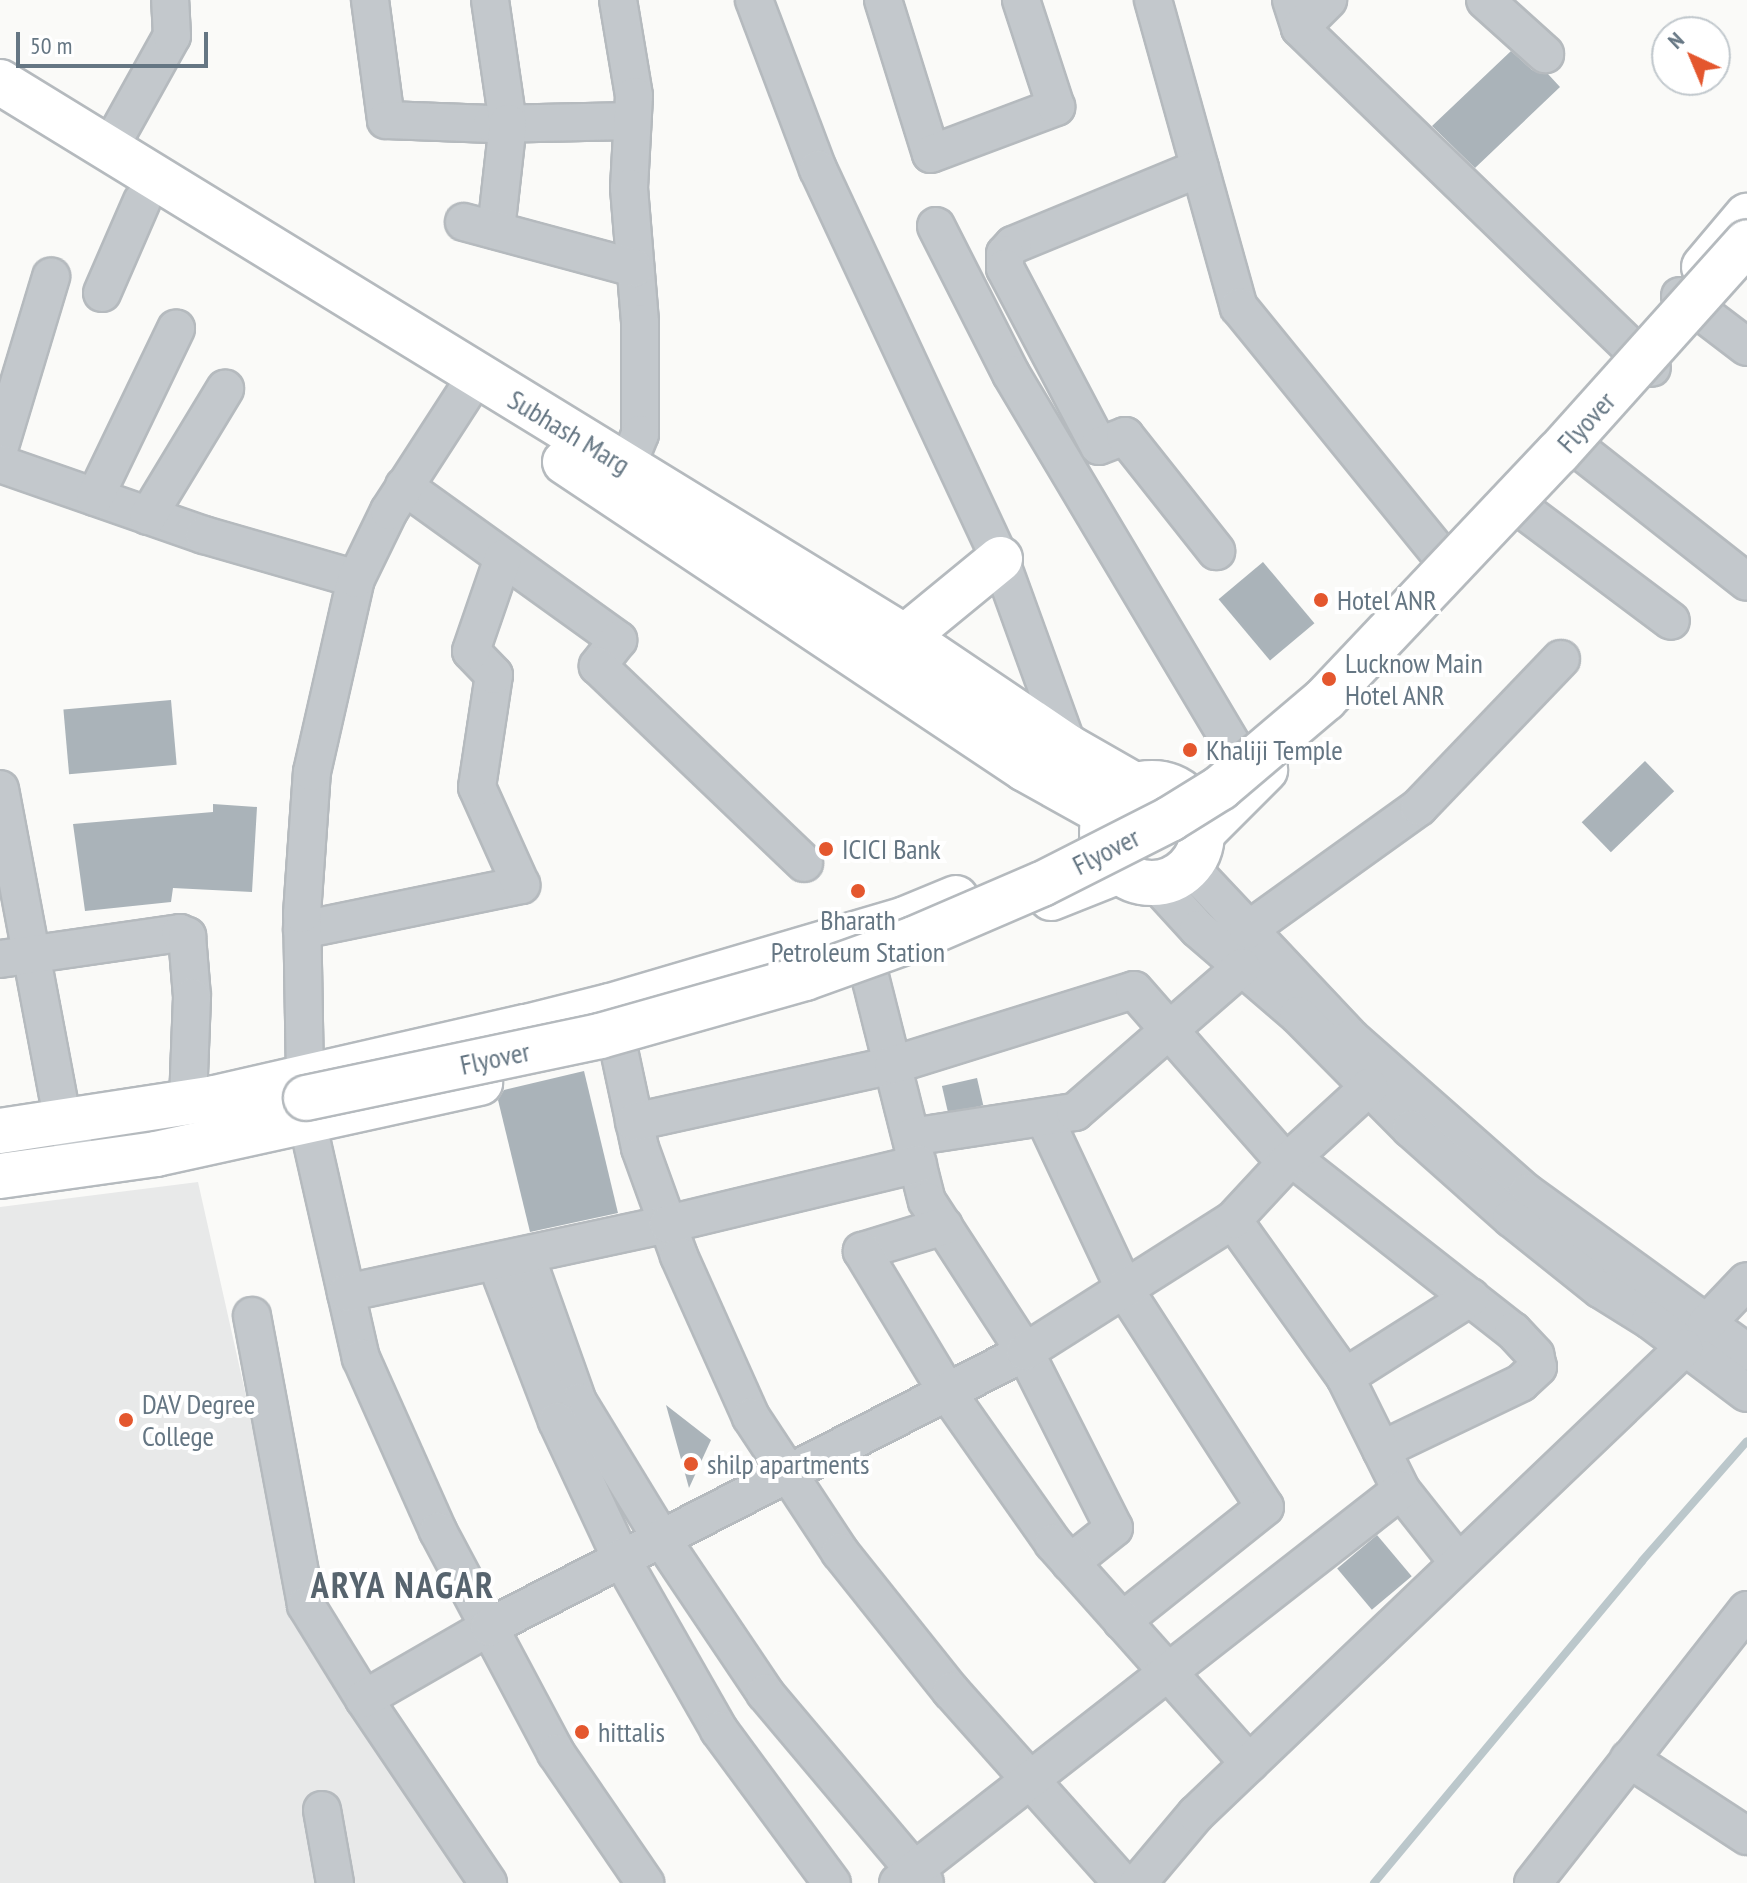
<!DOCTYPE html>
<html>
<head>
<meta charset="utf-8">
<style>
	body { margin:0 }
	#map { position:relative; width:1747px; height:1883px; overflow:hidden; background:#fafaf8; font-family:"PT Sans Narrow",sans-serif }
	div>[style] { position:absolute }
	.built>* { inset:0; background:#e8e9e9 }
	.stream>* { height:8px; margin:-4px; padding:0 4px; transform-origin:4px; border-radius:4px; background:#bbc7cb }
	.building>* { inset:0; background:#aab3b9; transform-origin:0 0 }
	.roads { filter:drop-shadow(2px 0 #b5babe) drop-shadow(-2px 0 #b5babe) drop-shadow(0 2px #b5babe) drop-shadow(0 -2px #b5babe) }
	.minor>* { height:36px; margin:-18px; padding:0 18px; transform-origin:18px; border-radius:18px; background:#c3c8cc }
	.major>* { height:44px; margin:-22px; padding:0 22px; transform-origin:22px; border-radius:22px; background:#fff }
	.major>.ring { margin:-22px; padding:0; box-sizing:content-box; background:none; border:44px solid #fff; border-radius:50% }
	.bridges { filter:drop-shadow(2px 0 #b5babe) drop-shadow(-2px 0 #b5babe) drop-shadow(0 2px #b5babe) drop-shadow(0 -2px #b5babe) }
	.major-bridge>* { height:44px; margin:-22px; padding:0 22px; transform-origin:22px; border-radius:22px; background:#fff }
	.dots>* { width:22px; height:22px; translate:-50% -50%; box-sizing:border-box; border:4px solid #fff; border-radius:50% }
	span { translate:-50% -50%; white-space:nowrap; text-align:center; line-height:1.15; -webkit-text-stroke:8px #fff; paint-order:stroke }
	.street-label { font-size:28px; color:#657683 }
	.poi-label { font-size:28px; color:#657683 }
	.left { translate:0 -50%; text-align:left }
	.district-label { font-size:36px; color:#57646e; font-weight:700; letter-spacing:2px }
	.north { position:absolute; left:1651px; top:16px; width:80px; height:80px; box-sizing:border-box; background:#fff; border:2px solid #c1c8cd; border-radius:50%; rotate:316deg; font-size:22px; font-weight:700; line-height:32px; text-align:center; color:#657683 }
	.north::after { content:''; display:block; margin:auto; width:28px; height:36px; background:#e4572e; clip-path:polygon(50% 0,100% 100%,50% 72%,0 100%) }
	.scale { position:absolute; left:16px; top:32px; width:192px; height:36px; box-sizing:border-box; border:4px solid #657683; border-top:0; padding-left:10px; font-size:24px; line-height:28px; white-space:nowrap; color:#657683; -webkit-text-stroke:6px #fff; paint-order:stroke }
</style>
</head>
<body>
<div id="map">
	<div class="built">
		<div style="clip-path:polygon(198px 1182px,299px 1632px,464px 1883px,0 1883px,0 1207px)"></div>
	</div>
	<div class="stream">
		<div style="left:1374px;top:1883px;width:419px;rotate:-50.2deg"></div>
		<div style="left:1642px;top:1561px;width:159px;rotate:-48.8deg"></div>
	</div>
	<div class="building">
		<div style="clip-path:polygon(1511px 51px,1532px 70px,1548px 74px,1560px 87px,1475px 168px,1432px 126px)"></div>
		<div style="left:1263px;top:562px;width:80px;height:58px;rotate:50deg"></div>
		<div style="left:171px;top:700px;width:65px;height:108px;rotate:85deg"></div>
		<div style="left:1645px;top:761px;width:42px;height:88px;rotate:46deg"></div>
		<div style="clip-path:polygon(213px 804px,257px 807px,252px 892px,173px 888px,171px 902px,85px 911px,73px 824px,213px 812px)"></div>
		<div style="clip-path:polygon(584px 1071px,618px 1213px,530px 1232px,498px 1100px,504px 1090px)"></div>
		<div style="left:977px;top:1078px;width:28px;height:36px;rotate:77deg"></div>
		<div style="clip-path:polygon(666px 1405px,711px 1440px,689px 1488px)"></div>
		<div style="left:1377px;top:1535px;width:54px;height:52px;rotate:50deg"></div>
	</div>
	<div class="roads">
		<div class="minor">
			<div style="left:370px;top:0;width:121px;rotate:82.4deg"></div>
			<div style="left:386px;top:120px;width:106px;rotate:2.2deg"></div>
			<div style="left:492px;top:124px;width:140px;rotate:-1.2deg"></div>
			<div style="left:490px;top:0;width:124px;rotate:81.7deg"></div>
			<div style="left:508px;top:123px;width:108px;rotate:96.4deg"></div>
			<div style="left:618px;top:0;width:97px;rotate:80.5deg"></div>
			<div style="left:634px;top:96px;width:92px;rotate:93.1deg"></div>
			<div style="left:629px;top:188px;width:135px;rotate:85.3deg"></div>
			<div style="left:640px;top:323px;width:111px;rotate:90deg"></div>
			<div style="left:640px;top:434px;width:35px;rotate:112deg"></div>
			<div style="left:754px;top:0;width:181px;rotate:69.3deg"></div>
			<div style="left:818px;top:169px;width:430px;rotate:65deg"></div>
			<div style="left:1000px;top:559px;width:200px;rotate:70.1deg"></div>
			<div style="left:883px;top:0;width:161px;rotate:72.7deg"></div>
			<div style="left:931px;top:154px;width:134px;rotate:-20.6deg"></div>
			<div style="left:1056px;top:107px;width:113px;rotate:-108.1deg"></div>
			<div style="left:1153px;top:0;width:319px;rotate:74.4deg"></div>
			<div style="left:1239px;top:307px;width:322px;rotate:50.9deg"></div>
			<div style="left:1291px;top:0;width:29px;rotate:72deg"></div>
			<div style="left:1300px;top:28px;width:489px;rotate:44deg"></div>
			<div style="left:1485px;top:0;width:81px;rotate:42deg"></div>
			<div style="left:1300px;top:28px;width:40px;rotate:-45deg"></div>
			<div style="left:109px;top:149px;width:129px;rotate:-60.9deg"></div>
			<div style="left:172px;top:36px;width:36px;rotate:-93deg"></div>
			<div style="left:1200px;top:168px;width:202px;rotate:157.6deg"></div>
			<div style="left:1013px;top:245px;width:12px;rotate:132deg"></div>
			<div style="left:1005px;top:254px;width:14px;rotate:90deg"></div>
			<div style="left:1005px;top:268px;width:201px;rotate:62.2deg"></div>
			<div style="left:1099px;top:446px;width:28px;rotate:-21deg"></div>
			<div style="left:1125px;top:436px;width:147px;rotate:51.6deg"></div>
			<div style="left:464px;top:222px;width:177px;rotate:15.1deg"></div>
			<div style="left:936px;top:226px;width:166px;rotate:63.1deg"></div>
			<div style="left:1011px;top:374px;width:443px;rotate:59.2deg"></div>
			<div style="left:102px;top:293px;width:100px;rotate:-66.5deg"></div>
			<div style="left:1680px;top:296px;width:84px;rotate:37.3deg"></div>
			<div style="left:0;top:446px;width:177px;rotate:-73.2deg"></div>
			<div style="left:1577px;top:448px;width:216px;rotate:38.2deg"></div>
			<div style="left:0;top:464px;width:216px;rotate:19.2deg"></div>
			<div style="left:204px;top:535px;width:158px;rotate:16.1deg"></div>
			<div style="left:404px;top:486px;width:264px;rotate:35.7deg"></div>
			<div style="left:618px;top:640px;width:33px;rotate:128deg"></div>
			<div style="left:598px;top:666px;width:285px;rotate:43.7deg"></div>
			<div style="left:95px;top:497px;width:187px;rotate:-64.3deg"></div>
			<div style="left:1522px;top:509px;width:186px;rotate:36.9deg"></div>
			<div style="left:148px;top:516px;width:149px;rotate:-58.8deg"></div>
			<div style="left:0;top:789px;width:338px;rotate:79.3deg"></div>
			<div style="left:63px;top:1121px;width:47px;rotate:66.2deg"></div>
			<div style="left:1190px;top:867px;width:235px;rotate:46.7deg"></div>
			<div style="left:1351px;top:1038px;width:235px;rotate:41.4deg"></div>
			<div style="left:1527px;top:1193px;width:271px;rotate:35.9deg"></div>
			<div style="left:1156px;top:883px;width:62px;rotate:47.6deg"></div>
			<div style="left:1198px;top:929px;width:132px;rotate:40.7deg"></div>
			<div style="left:1298px;top:1015px;width:161px;rotate:45.3deg"></div>
			<div style="left:1411px;top:1129px;width:134px;rotate:41.7deg"></div>
			<div style="left:1511px;top:1218px;width:114px;rotate:38.6deg"></div>
			<div style="left:1600px;top:1289px;width:59px;rotate:31.8deg"></div>
			<div style="left:1650px;top:1320px;width:121px;rotate:37deg"></div>
			<div style="left:302px;top:930px;width:224px;rotate:-11.6deg"></div>
			<div style="left:521px;top:885px;width:107px;rotate:-114.2deg"></div>
			<div style="left:477px;top:787px;width:113px;rotate:-81.4deg"></div>
			<div style="left:494px;top:675px;width:33px;rotate:-134deg"></div>
			<div style="left:471px;top:651px;width:98px;rotate:-71deg"></div>
			<div style="left:1248px;top:930px;width:211px;rotate:-35.7deg"></div>
			<div style="left:1419px;top:807px;width:205px;rotate:-46.2deg"></div>
			<div style="left:859px;top:933px;width:276px;rotate:75.8deg"></div>
			<div style="left:927px;top:1201px;width:180px;rotate:57deg"></div>
			<div style="left:1025px;top:1352px;width:197px;rotate:63.2deg"></div>
			<div style="left:1114px;top:1528px;width:56px;rotate:141.5deg"></div>
			<div style="left:0;top:959px;width:182px;rotate:-8.2deg"></div>
			<div style="left:180px;top:933px;width:8px;rotate:23deg"></div>
			<div style="left:187px;top:936px;width:61px;rotate:85.3deg"></div>
			<div style="left:192px;top:997px;width:106px;rotate:92.2deg"></div>
			<div style="left:610px;top:1008px;width:143px;rotate:77.9deg"></div>
			<div style="left:640px;top:1148px;width:115px;rotate:70.1deg"></div>
			<div style="left:679px;top:1256px;width:176px;rotate:65.9deg"></div>
			<div style="left:751px;top:1417px;width:162px;rotate:56.6deg"></div>
			<div style="left:840px;top:1552px;width:178px;rotate:51.4deg"></div>
			<div style="left:951px;top:1691px;width:257px;rotate:48.3deg"></div>
			<div style="left:305px;top:1078px;width:164px;rotate:-91deg"></div>
			<div style="left:302px;top:914px;width:142px;rotate:-86deg"></div>
			<div style="left:312px;top:772px;width:198px;rotate:-77.2deg"></div>
			<div style="left:356px;top:579px;width:76px;rotate:-64.1deg"></div>
			<div style="left:389px;top:511px;width:162px;rotate:-57.1deg"></div>
			<div style="left:1044px;top:1117px;width:191px;rotate:64.9deg"></div>
			<div style="left:1125px;top:1290px;width:258px;rotate:57.2deg"></div>
			<div style="left:1265px;top:1507px;width:183px;rotate:141.4deg"></div>
			<div style="left:307px;top:1121px;width:243px;rotate:77.2deg"></div>
			<div style="left:361px;top:1358px;width:189px;rotate:66deg"></div>
			<div style="left:438px;top:1531px;width:251px;rotate:62deg"></div>
			<div style="left:556px;top:1753px;width:158px;rotate:55.6deg"></div>
			<div style="left:634px;top:1122px;width:265px;rotate:-12.4deg"></div>
			<div style="left:893px;top:1065px;width:252px;rotate:-17.3deg"></div>
			<div style="left:1134px;top:990px;width:230px;rotate:48.7deg"></div>
			<div style="left:911px;top:1137px;width:166px;rotate:-8.7deg"></div>
			<div style="left:1075px;top:1112px;width:221px;rotate:-41deg"></div>
			<div style="left:1292px;top:1158px;width:281px;rotate:38.1deg"></div>
			<div style="left:1513px;top:1331px;width:33px;rotate:47deg"></div>
			<div style="left:1535px;top:1355px;width:12px;rotate:76deg"></div>
			<div style="left:1538px;top:1367px;width:23px;rotate:137deg"></div>
			<div style="left:1521px;top:1383px;width:155px;rotate:154.4deg"></div>
			<div style="left:1233px;top:1220px;width:193px;rotate:54.5deg"></div>
			<div style="left:1345px;top:1377px;width:126px;rotate:63.6deg"></div>
			<div style="left:1401px;top:1490px;width:90px;rotate:51.7deg"></div>
			<div style="left:944px;top:1226px;width:86px;rotate:163deg"></div>
			<div style="left:862px;top:1251px;width:165px;rotate:58.9deg"></div>
			<div style="left:947px;top:1392px;width:184px;rotate:54.9deg"></div>
			<div style="left:1053px;top:1543px;width:295px;rotate:48.3deg"></div>
			<div style="left:526px;top:1256px;width:155px;rotate:70.4deg"></div>
			<div style="left:578px;top:1402px;width:159px;rotate:58.6deg"></div>
			<div style="left:661px;top:1538px;width:187px;rotate:56.1deg"></div>
			<div style="left:765px;top:1693px;width:248px;rotate:49.9deg"></div>
			<div style="left:496px;top:1262px;width:170px;rotate:69deg"></div>
			<div style="left:557px;top:1421px;width:151px;rotate:65deg"></div>
			<div style="left:621px;top:1558px;width:198px;rotate:60.3deg"></div>
			<div style="left:719px;top:1730px;width:190px;rotate:53.6deg"></div>
			<div style="left:346px;top:1293px;width:329px;rotate:-12.1deg"></div>
			<div style="left:668px;top:1224px;width:257px;rotate:-13.5deg"></div>
			<div style="left:252px;top:1316px;width:294px;rotate:79.4deg"></div>
			<div style="left:306px;top:1605px;width:110px;rotate:58.3deg"></div>
			<div style="left:364px;top:1699px;width:222px;rotate:56deg"></div>
			<div style="left:1706px;top:1324px;width:59px;rotate:-46.4deg"></div>
			<div style="left:1345px;top:1377px;width:149px;rotate:-32.4deg"></div>
			<div style="left:364px;top:1699px;width:144px;rotate:-29.9deg"></div>
			<div style="left:489px;top:1627px;width:602px;rotate:-27.16deg"></div>
			<div style="left:1025px;top:1352px;width:246px;rotate:-32.4deg"></div>
			<div style="left:1233px;top:1220px;width:78px;rotate:-47.1deg"></div>
			<div style="left:1286px;top:1163px;width:113px;rotate:-42.5deg"></div>
			<div style="left:1629px;top:1759px;width:141px;rotate:33.1deg"></div>
			<div style="left:322px;top:1810px;width:74px;rotate:79.9deg"></div>
			<div style="left:898px;top:1883px;width:638px;rotate:-38deg"></div>
			<div style="left:1138px;top:1883px;width:90px;rotate:-50deg"></div>
			<div style="left:1196px;top:1814px;width:675px;rotate:-43.68deg"></div>
			<div style="left:1533px;top:1883px;width:347px;rotate:-51.9deg"></div>
		</div>
		<div class="major">
			<div style="left:0;top:82px;width:1062px;rotate:31.52deg"></div>
			<div style="left:905px;top:637px;width:197px;rotate:34deg"></div>
			<div style="left:1068px;top:747px;width:78px;rotate:29.8deg"></div>
			<div style="left:1704px;top:267px;width:67px;rotate:-49.9deg"></div>
			<div style="left:565px;top:462px;width:553px;rotate:33.72deg"></div>
			<div style="left:1025px;top:769px;width:93px;rotate:29.1deg"></div>
			<div style="left:905px;top:637px;width:123px;rotate:-39.4deg"></div>
			<div class="ring" style="left:1102px;top:783px;width:56px;height:56px"></div>
			<div style="left:1203px;top:832px;width:88px;rotate:-45deg"></div>
			<div style="left:1051px;top:898px;width:73px;rotate:-21.7deg"></div>
			<div style="left:0;top:1131px;width:218px;rotate:-8.7deg"></div>
			<div style="left:215px;top:1098px;width:319px;rotate:-12.9deg"></div>
			<div style="left:526px;top:1027px;width:87px;rotate:-14deg"></div>
			<div style="left:610px;top:1006px;width:308px;rotate:-16.4deg"></div>
			<div style="left:905px;top:919px;width:55px;rotate:-22.4deg"></div>
			<div style="left:0;top:1176px;width:158px;rotate:-8deg"></div>
			<div style="left:156px;top:1154px;width:332px;rotate:-12.4deg"></div>
		</div>
	</div>
	<div class="bridges">
		<div class="major-bridge">
			<div style="left:306px;top:1098px;width:300px;rotate:-11.9deg"></div>
			<div style="left:600px;top:1036px;width:213px;rotate:-15.8deg"></div>
			<div style="left:805px;top:978px;width:116px;rotate:-19.7deg"></div>
			<div style="left:914px;top:939px;width:139px;rotate:-23.3deg"></div>
			<div style="left:1042px;top:884px;width:144px;rotate:-26.9deg"></div>
			<div style="left:1170px;top:819px;width:59px;rotate:-31.8deg"></div>
			<div style="left:1220px;top:788px;width:138px;rotate:-40.3deg"></div>
			<div style="left:1325px;top:699px;width:339px;rotate:-46.6deg"></div>
			<div style="left:1558px;top:453px;width:283px;rotate:-48.1deg"></div>
		</div>
	</div>
	<div class="dots">
		<div style="left:1321px;top:600px;background:#e4572e"></div>
		<div style="left:1329px;top:679px;background:#e4572e"></div>
		<div style="left:1190px;top:750px;background:#e4572e"></div>
		<div style="left:826px;top:849px;background:#e4572e"></div>
		<div style="left:858px;top:891px;background:#e4572e"></div>
		<div style="left:126px;top:1420px;background:#e4572e"></div>
		<div style="left:691px;top:1464px;background:#e4572e"></div>
		<div style="left:582px;top:1732px;background:#e4572e"></div>
	</div>
	<div class="street-label">
		<span style="left:1586px;top:422px;rotate:-48deg">Flyover</span>
		<span style="left:569px;top:432px;rotate:31deg">Subhash Marg</span>
		<span style="left:1106px;top:851px;rotate:-27deg">Flyover</span>
		<span style="left:495px;top:1058px;rotate:-12deg">Flyover</span>
	</div>
	<div class="poi-label">
		<span class="left" style="left:1337px;top:600px">Hotel ANR</span>
		<span class="left" style="left:1345px;top:679px">Lucknow Main<br>Hotel ANR</span>
		<span class="left" style="left:1206px;top:750px">Khaliji Temple</span>
		<span class="left" style="left:842px;top:849px">ICICI Bank</span>
		<span style="left:858px;top:936px">Bharath<br>Petroleum Station</span>
		<span class="left" style="left:142px;top:1420px">DAV Degree<br>College</span>
		<span class="left" style="left:707px;top:1464px">shilp apartments</span>
		<span class="left" style="left:598px;top:1732px">hittalis</span>
	</div>
	<div class="district-label">
		<span style="left:403px;top:1585px">ARYA NAGAR</span>
	</div>
	<div class="north">N</div>
	<div class="scale">50 m</div>
</div>
</body>
</html>
